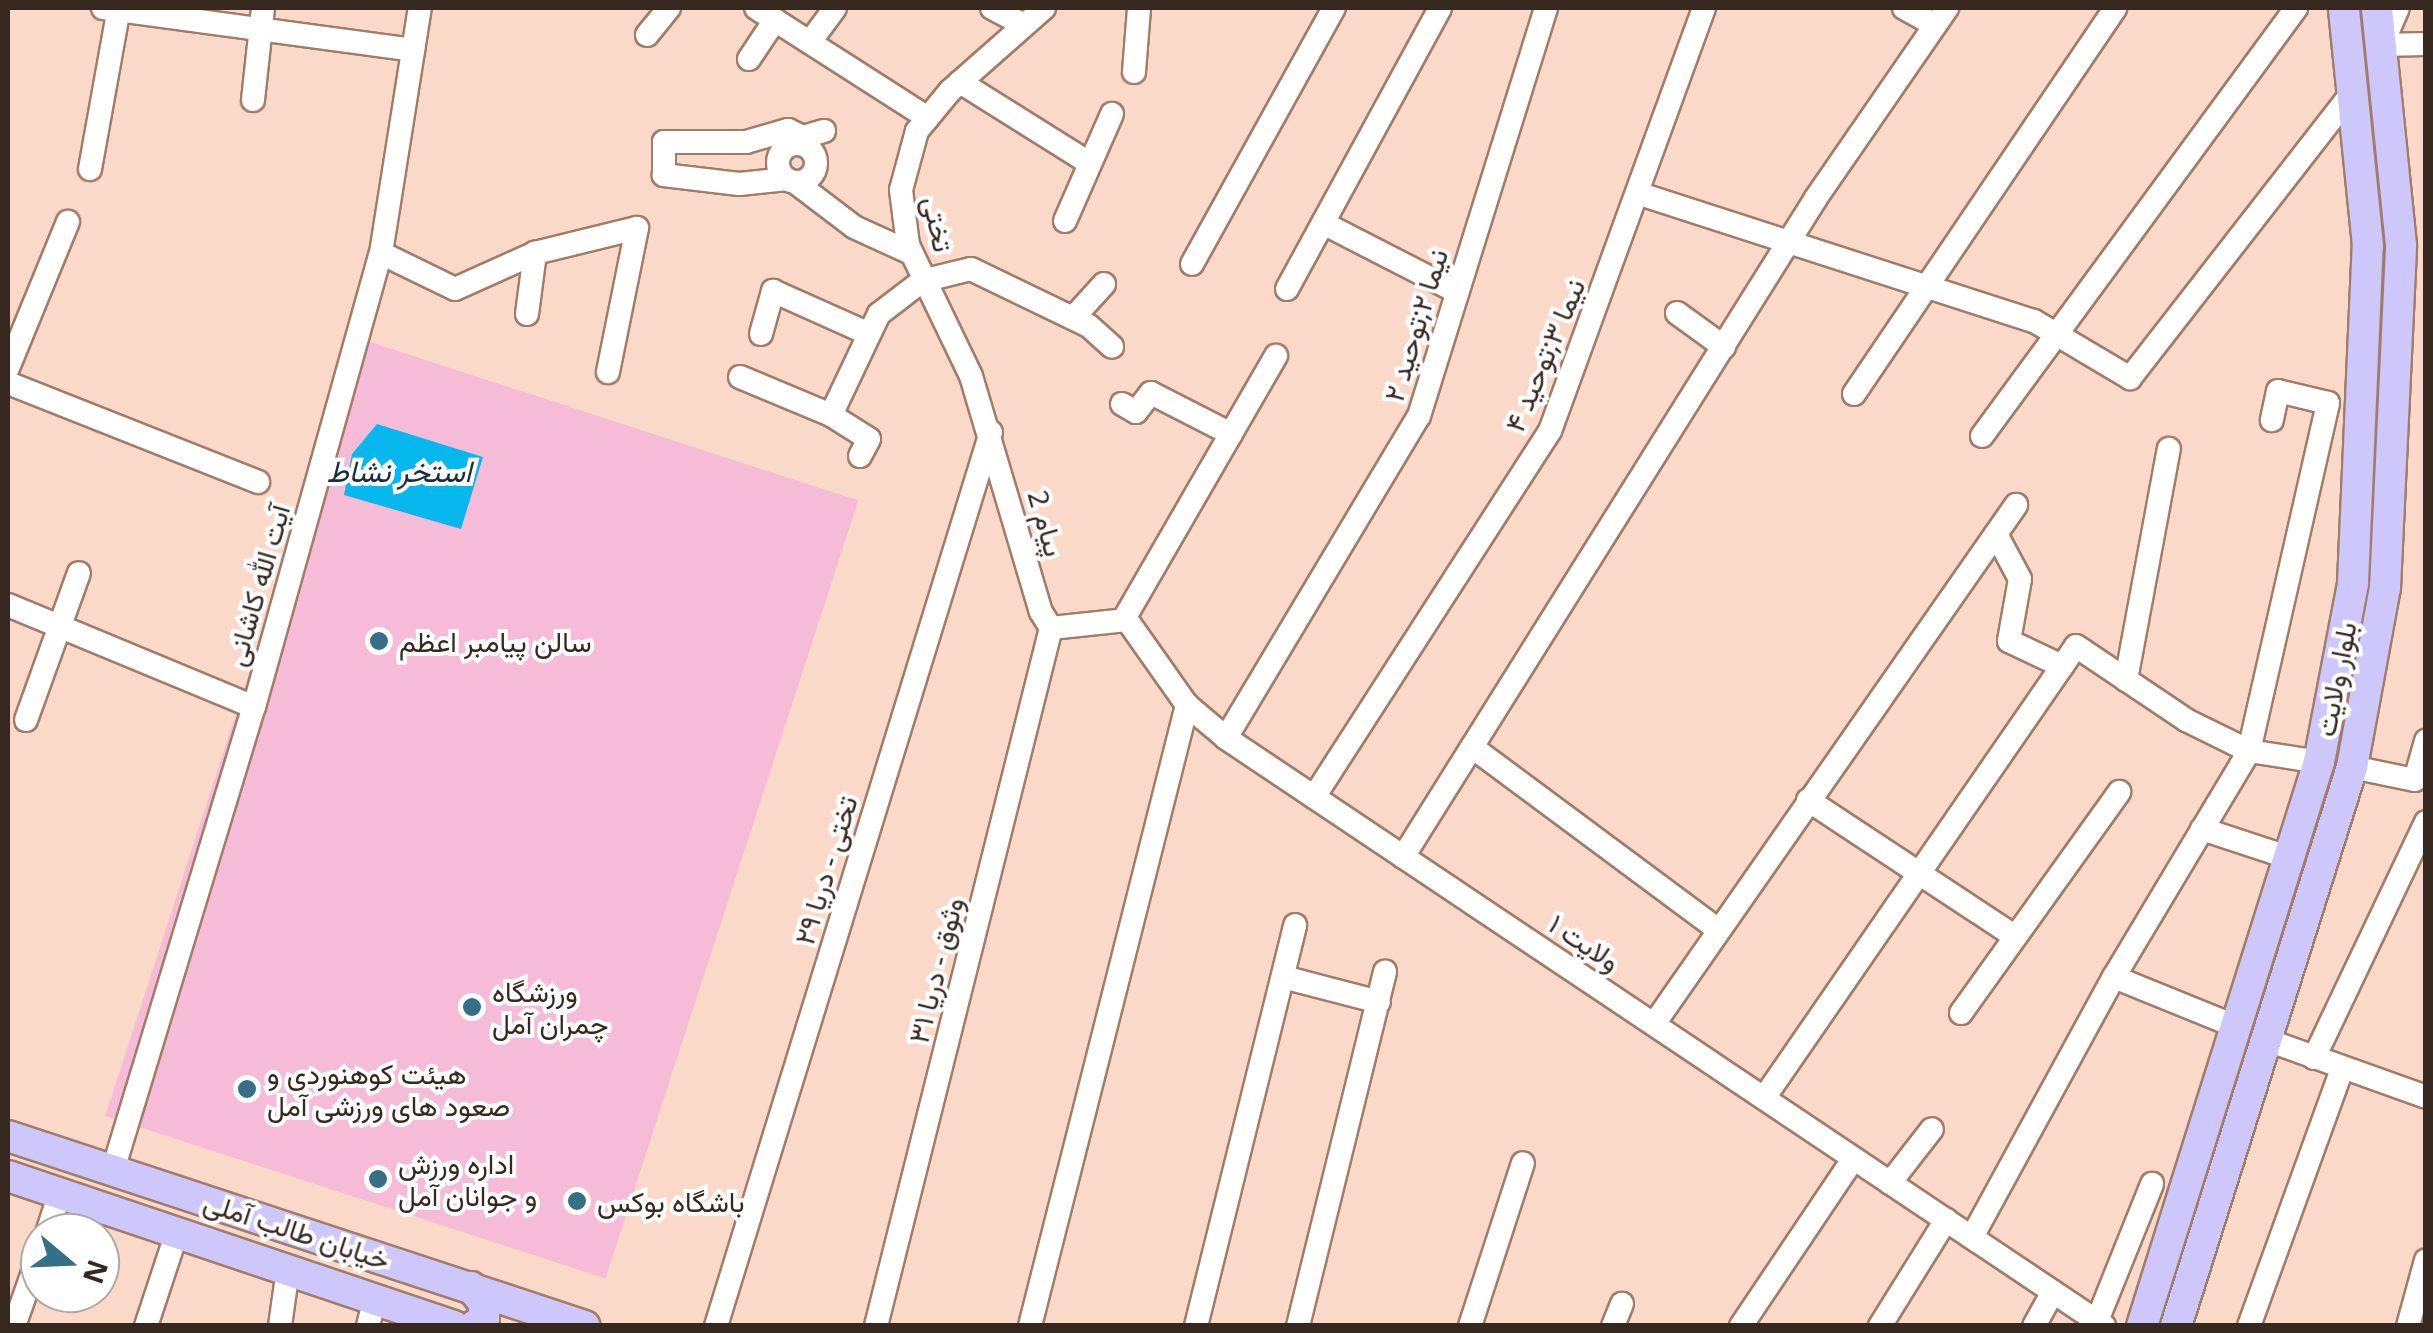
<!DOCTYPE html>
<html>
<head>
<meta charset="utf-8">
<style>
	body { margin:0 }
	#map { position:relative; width:2433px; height:1333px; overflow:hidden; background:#fad9c9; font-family:"Noto Sans",Vazirmatn,sans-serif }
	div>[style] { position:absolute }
	.green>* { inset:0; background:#f5bbd7; transform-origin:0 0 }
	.water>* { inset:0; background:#06b8ee }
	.roads { filter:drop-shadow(2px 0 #a17c69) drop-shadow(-2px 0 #a17c69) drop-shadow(0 2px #a17c69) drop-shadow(0 -2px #a17c69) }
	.minor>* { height:22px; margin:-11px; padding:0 11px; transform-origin:11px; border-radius:11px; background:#fff }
	.minor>.ring { margin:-11px; padding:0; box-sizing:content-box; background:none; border:22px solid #fff; border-radius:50% }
	.major>* { height:30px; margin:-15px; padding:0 15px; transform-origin:15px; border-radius:15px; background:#cdc7fb }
	.dots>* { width:28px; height:28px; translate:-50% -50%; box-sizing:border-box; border:5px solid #fff; border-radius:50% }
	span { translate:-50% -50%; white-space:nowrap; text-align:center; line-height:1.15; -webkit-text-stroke:8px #fff; paint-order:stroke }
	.street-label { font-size:28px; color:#36271f }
	.poi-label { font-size:28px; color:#36271f }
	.left { translate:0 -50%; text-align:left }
	.water-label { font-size:30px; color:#19303a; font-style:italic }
	.frame { position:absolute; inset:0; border:10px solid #36271f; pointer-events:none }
	.north { position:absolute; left:20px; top:1213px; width:100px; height:100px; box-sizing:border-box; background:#fff; border:2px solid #afa9a5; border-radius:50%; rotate:109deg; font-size:28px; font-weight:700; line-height:40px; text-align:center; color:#36271f }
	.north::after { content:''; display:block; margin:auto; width:35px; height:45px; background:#366f88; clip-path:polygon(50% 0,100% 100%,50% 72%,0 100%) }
</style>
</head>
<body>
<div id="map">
	<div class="green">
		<div style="left:358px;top:338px;width:526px;height:818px;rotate:18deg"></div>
	</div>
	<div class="water">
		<div style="clip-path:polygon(377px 424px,483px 457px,461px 529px,344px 495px,352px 454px)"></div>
	</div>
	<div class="roads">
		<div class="minor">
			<div style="left:103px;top:8px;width:313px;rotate:7.7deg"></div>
			<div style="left:756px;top:8px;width:204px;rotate:32.6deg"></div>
			<div style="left:992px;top:8px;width:36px;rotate:28deg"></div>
			<div style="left:1044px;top:8px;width:125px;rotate:138.6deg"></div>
			<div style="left:950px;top:91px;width:52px;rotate:129.5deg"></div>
			<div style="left:917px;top:131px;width:61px;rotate:105.2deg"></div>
			<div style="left:901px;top:190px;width:55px;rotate:82.7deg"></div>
			<div style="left:908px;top:245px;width:145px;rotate:64.3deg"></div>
			<div style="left:971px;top:376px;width:246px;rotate:73.5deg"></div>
			<div style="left:1041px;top:612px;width:19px;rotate:58deg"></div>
			<div style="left:1904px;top:8px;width:35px;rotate:29deg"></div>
			<div style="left:2398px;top:8px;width:40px;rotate:113.4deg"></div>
			<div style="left:2382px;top:45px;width:44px;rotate:-1.3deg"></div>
			<div style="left:647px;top:35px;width:35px;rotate:-51deg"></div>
			<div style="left:810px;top:42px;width:42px;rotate:-53.7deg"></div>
			<div style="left:749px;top:59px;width:47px;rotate:-56.3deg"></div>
			<div style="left:1134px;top:72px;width:64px;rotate:-85.5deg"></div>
			<div style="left:960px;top:82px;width:152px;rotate:32.1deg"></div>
			<div style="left:253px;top:100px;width:93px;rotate:-83.8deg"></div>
			<div class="ring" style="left:778px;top:144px;width:16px;height:16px"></div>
			<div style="left:90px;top:169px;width:164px;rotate:-79.8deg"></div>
			<div style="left:787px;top:179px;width:48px;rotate:174.1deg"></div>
			<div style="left:739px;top:184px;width:76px;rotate:-173.2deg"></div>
			<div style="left:664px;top:175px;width:33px;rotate:-90deg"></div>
			<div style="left:664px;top:142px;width:82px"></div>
			<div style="left:746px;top:142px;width:44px;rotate:-15.9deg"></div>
			<div style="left:788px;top:130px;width:17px;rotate:25deg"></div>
			<div style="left:803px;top:137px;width:22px;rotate:-16deg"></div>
			<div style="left:795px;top:182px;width:74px;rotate:37.3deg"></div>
			<div style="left:854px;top:227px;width:63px;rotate:24.5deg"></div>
			<div style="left:1640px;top:194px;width:414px;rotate:17.9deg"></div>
			<div style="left:2034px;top:321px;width:112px;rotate:30.7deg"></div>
			<div style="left:2130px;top:378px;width:366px;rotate:-52.1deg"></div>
			<div style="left:1065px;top:221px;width:117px;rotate:-66.3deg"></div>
			<div style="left:1323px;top:223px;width:151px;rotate:27.2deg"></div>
			<div style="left:381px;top:253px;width:82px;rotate:25.9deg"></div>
			<div style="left:455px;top:289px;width:88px;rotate:-24.2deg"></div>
			<div style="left:535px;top:253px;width:105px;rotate:-13.8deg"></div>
			<div style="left:637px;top:228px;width:147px;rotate:101.4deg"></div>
			<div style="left:1192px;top:264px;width:293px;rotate:-61deg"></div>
			<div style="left:1287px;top:289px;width:320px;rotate:-61.4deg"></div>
			<div style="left:1677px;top:313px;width:58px;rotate:35.9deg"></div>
			<div style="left:527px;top:314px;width:62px;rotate:-82.5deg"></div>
			<div style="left:1073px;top:318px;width:46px;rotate:-47.6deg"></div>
			<div style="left:761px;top:334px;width:45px;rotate:-74.4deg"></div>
			<div style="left:773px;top:291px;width:105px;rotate:24.1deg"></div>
			<div style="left:8px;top:368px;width:158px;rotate:-67.7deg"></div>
			<div style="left:740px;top:377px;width:99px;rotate:22.7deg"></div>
			<div style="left:8px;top:383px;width:269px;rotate:21.6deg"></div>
			<div style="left:1854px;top:394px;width:466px;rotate:-55.9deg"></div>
			<div style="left:1122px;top:404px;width:16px;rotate:30deg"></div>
			<div style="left:1136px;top:412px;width:24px;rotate:-52deg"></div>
			<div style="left:1151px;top:393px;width:90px;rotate:27.1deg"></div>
			<div style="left:1982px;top:436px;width:531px;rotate:-53.73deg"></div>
			<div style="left:860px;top:456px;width:19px;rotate:-62deg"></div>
			<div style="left:869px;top:439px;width:45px;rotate:-147.7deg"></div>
			<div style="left:831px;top:415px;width:112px;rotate:-64.6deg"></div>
			<div style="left:879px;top:314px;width:54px;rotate:-37.5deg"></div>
			<div style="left:922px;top:281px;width:50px;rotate:-13.8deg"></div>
			<div style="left:971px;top:269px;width:131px;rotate:25.8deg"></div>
			<div style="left:1089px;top:326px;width:31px;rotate:42deg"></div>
			<div style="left:1996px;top:534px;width:51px;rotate:61.9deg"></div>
			<div style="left:2020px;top:579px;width:63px;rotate:100.1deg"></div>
			<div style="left:2009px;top:641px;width:59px;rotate:25.3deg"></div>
			<div style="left:8px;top:605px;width:266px;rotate:22.5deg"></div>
			<div style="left:1124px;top:619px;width:304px;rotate:-60deg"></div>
			<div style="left:1051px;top:628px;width:76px;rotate:-6deg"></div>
			<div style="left:1127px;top:620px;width:104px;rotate:54.8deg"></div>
			<div style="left:1187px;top:705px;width:51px;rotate:40.2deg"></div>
			<div style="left:1226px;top:738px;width:1057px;rotate:33.81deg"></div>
			<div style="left:2126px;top:680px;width:235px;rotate:-79.5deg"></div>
			<div style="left:26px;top:720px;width:156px;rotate:-70.2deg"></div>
			<div style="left:1226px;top:738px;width:375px;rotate:-59.1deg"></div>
			<div style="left:1419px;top:416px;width:427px;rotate:-72.7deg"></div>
			<div style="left:1472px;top:747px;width:307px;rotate:36.6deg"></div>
			<div style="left:2352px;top:767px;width:64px;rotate:11.7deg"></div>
			<div style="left:2415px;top:780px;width:41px;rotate:-74.2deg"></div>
			<div style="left:1314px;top:797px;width:435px;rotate:-57.2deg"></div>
			<div style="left:1550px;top:431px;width:450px;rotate:-70deg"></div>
			<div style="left:1808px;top:800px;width:247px;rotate:33.4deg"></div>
			<div style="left:2202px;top:829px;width:93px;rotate:18.2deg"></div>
			<div style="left:1403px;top:857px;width:778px;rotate:-57.92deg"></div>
			<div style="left:1816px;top:198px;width:231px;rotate:-55.4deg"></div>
			<div style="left:1283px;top:977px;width:99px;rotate:14.6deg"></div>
			<div style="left:2114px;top:977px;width:133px;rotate:22.1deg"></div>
			<div style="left:1961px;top:1013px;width:272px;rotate:-54.4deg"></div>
			<div style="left:1654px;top:1024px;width:633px;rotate:-55.1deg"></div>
			<div style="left:2267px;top:1040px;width:169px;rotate:19.7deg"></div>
			<div style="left:2314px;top:1058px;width:261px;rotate:-64.6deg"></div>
			<div style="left:1764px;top:1098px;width:549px;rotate:-55.38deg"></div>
			<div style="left:2076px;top:646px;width:133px;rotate:33.9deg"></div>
			<div style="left:2186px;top:720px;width:70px;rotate:26.2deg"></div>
			<div style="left:2249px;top:751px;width:71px;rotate:8.9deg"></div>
			<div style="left:113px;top:1170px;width:484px;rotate:-73.1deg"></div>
			<div style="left:254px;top:707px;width:471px;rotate:-74.4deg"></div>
			<div style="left:381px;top:253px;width:248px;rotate:-81deg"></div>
			<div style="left:1890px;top:1183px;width:68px;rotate:-52.1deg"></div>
			<div style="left:47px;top:1233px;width:42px;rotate:-72deg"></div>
			<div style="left:1972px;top:1237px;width:296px;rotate:-61.4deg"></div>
			<div style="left:2114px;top:977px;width:263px;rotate:-59.1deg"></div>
			<div style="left:2249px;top:751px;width:357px;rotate:-77.2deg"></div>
			<div style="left:2328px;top:403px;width:51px;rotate:-166.5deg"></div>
			<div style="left:2278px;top:391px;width:30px;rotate:102deg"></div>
			<div style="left:2097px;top:1321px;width:148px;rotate:-68.1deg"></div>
			<div style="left:14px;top:1326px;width:78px;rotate:-70.6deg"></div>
			<div style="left:146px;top:1326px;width:99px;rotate:-71.7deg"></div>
			<div style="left:280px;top:1326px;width:58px;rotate:-82deg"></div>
			<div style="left:368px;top:1326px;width:29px;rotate:-76deg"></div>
			<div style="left:716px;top:1326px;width:935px;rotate:-72.9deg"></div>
			<div style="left:876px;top:1326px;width:720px;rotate:-75.93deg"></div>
			<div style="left:1030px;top:1326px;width:641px;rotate:-75.81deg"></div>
			<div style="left:1196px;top:1326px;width:413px;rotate:-76.1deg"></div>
			<div style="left:1298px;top:1326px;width:365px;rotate:-76.2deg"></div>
			<div style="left:1470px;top:1326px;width:171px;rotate:-72deg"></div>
			<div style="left:1613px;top:1326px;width:24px;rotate:-68deg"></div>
			<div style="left:1741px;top:1326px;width:202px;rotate:-56.1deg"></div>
			<div style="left:1880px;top:1326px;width:125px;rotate:-58.1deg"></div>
			<div style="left:2034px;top:1326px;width:39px;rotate:-61deg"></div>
			<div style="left:2249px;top:1326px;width:273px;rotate:-70.1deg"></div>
			<div style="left:2408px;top:1326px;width:68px;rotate:-74.7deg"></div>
		</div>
		<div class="major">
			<div style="left:8px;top:1136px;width:607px;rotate:18.23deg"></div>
			<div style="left:8px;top:1176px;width:471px;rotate:18.6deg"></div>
			<div style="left:471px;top:1287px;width:21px;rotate:51deg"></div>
			<div style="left:484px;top:1303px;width:16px;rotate:90deg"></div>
			<div style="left:484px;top:1319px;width:12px;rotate:145deg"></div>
			<div style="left:2142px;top:1326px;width:591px;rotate:-72.58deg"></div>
			<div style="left:2319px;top:762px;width:182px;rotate:-79.2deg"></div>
			<div style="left:2353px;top:583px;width:337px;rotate:-87.5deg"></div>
			<div style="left:2368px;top:246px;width:239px;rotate:-95.8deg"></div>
			<div style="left:2176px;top:1326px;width:586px;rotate:-72.52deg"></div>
			<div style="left:2352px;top:767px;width:182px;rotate:-79.6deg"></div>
			<div style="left:2385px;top:588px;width:343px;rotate:-87.3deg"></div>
			<div style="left:2401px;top:245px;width:238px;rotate:-95.8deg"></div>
		</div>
	</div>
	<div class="dots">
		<div style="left:379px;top:641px;background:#366f88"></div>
		<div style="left:472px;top:1007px;background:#366f88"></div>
		<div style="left:247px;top:1089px;background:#366f88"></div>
		<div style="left:378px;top:1179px;background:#366f88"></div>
		<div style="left:577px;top:1201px;background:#366f88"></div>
	</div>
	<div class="street-label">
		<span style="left:939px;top:224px;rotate:78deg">تختی</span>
		<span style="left:1415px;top:325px;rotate:-73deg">نیما ۲;توحید ۲</span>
		<span style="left:1544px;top:355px;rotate:-67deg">نیما ۳;توحید ۴</span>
		<span style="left:1047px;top:523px;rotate:74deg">پیام 2</span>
		<span style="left:257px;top:585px;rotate:-74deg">آیت الله کاشانی</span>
		<span style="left:2335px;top:679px;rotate:-79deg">بلوار ولایت</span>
		<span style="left:825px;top:870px;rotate:-73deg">تختی - دریا ۲۹</span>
		<span style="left:1585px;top:942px;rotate:34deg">ولایت ۱</span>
		<span style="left:935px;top:970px;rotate:-76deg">وثوق - دریا ۳۱</span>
		<span style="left:297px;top:1230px;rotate:18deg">خیابان طالب آملی</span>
	</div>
	<div class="poi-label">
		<span class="left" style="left:399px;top:641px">سالن پیامبر اعظم</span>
		<span class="left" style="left:492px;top:1007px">ورزشگاه<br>چمران آمل</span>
		<span class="left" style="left:267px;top:1089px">هیئت کوهنوردی و<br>صعود های ورزشی آمل</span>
		<span class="left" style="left:398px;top:1179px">اداره ورزش<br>و جوانان آمل</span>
		<span class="left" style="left:597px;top:1201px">باشگاه‌ بوکس</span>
	</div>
	<div class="water-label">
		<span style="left:399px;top:471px">استخر نشاط</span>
	</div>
	<div class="frame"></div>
	<div class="north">N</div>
</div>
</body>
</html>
